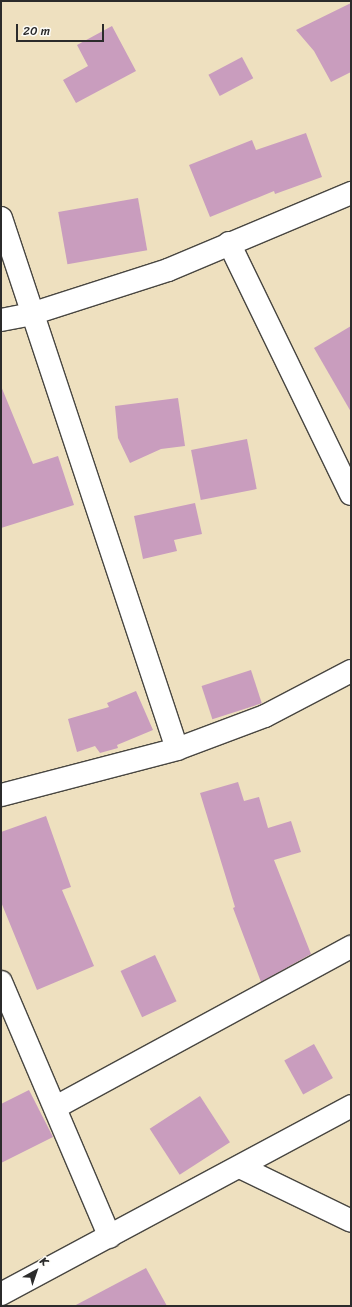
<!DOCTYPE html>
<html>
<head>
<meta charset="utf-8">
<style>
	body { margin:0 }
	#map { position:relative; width:352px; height:1307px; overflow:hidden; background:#eee0bf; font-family:Sriracha,sans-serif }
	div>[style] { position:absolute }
	.building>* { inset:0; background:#c99dbe; transform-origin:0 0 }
	.roads { filter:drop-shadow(1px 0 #484641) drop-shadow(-1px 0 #484641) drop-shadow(0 1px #484641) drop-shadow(0 -1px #484641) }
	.street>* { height:22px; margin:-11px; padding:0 11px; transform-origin:11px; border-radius:11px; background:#fff }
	span { translate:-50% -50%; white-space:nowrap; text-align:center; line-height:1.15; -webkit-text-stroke:3px #fdfcf7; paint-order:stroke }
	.frame { position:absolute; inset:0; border:2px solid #2b2b2b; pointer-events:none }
	.north { position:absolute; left:16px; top:1251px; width:40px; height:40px; -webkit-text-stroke:3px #fdfcf7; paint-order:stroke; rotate:40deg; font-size:11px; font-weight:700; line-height:16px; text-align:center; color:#2b2b2b }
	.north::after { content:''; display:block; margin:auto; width:14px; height:18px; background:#2b2b2b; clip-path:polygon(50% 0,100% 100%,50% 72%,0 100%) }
	.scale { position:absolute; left:16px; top:24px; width:88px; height:18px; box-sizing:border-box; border:2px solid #2b2b2b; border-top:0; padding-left:5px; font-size:12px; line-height:14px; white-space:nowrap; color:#2b2b2b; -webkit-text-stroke:3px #fdfcf7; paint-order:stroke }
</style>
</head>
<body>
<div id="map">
	<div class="building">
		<div style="clip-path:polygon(351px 3px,351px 72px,331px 82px,314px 51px,296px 30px)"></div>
		<div style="clip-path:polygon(112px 26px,136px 71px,76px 103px,63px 80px,88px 66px,77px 45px)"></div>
		<div style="left:242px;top:57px;width:24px;height:38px;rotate:62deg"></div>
		<div style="clip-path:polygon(306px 133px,322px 177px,275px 194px,274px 191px,210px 217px,189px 165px,252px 140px,256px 150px)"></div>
		<div style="left:138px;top:198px;width:53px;height:81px;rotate:80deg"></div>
		<div style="clip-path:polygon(351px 326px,351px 412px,314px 348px)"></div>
		<div style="clip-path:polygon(1px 386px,33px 464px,58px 456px,74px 505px,1px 528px)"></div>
		<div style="clip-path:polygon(178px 398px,185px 446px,161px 449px,130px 463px,118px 438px,115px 406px)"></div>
		<div style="left:247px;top:439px;width:51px;height:57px;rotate:79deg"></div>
		<div style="clip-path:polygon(195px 503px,202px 534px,174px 540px,177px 551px,143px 559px,134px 516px)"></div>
		<div style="left:251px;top:670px;width:35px;height:52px;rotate:72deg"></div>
		<div style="clip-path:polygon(136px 691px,153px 730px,117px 745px,118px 748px,100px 753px,95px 746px,77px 752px,68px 719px,109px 707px,107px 703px)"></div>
		<div style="clip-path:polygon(238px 782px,244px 801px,259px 797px,268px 828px,291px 821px,301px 852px,274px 860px,311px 954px,261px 982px,233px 908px,235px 907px,200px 793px)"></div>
		<div style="clip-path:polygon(46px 816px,71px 887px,62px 890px,94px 966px,37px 990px,1px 902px,1px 832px)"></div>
		<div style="left:155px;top:955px;width:51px;height:38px;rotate:65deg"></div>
		<div style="left:314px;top:1044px;width:39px;height:34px;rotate:61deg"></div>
		<div style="clip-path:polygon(29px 1090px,53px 1137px,1px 1163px,1px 1104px)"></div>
		<div style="left:200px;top:1096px;width:55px;height:60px;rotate:57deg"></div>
		<div style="clip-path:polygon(146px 1268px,167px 1306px,74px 1306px)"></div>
	</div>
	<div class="roads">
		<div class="street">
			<div style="left:1px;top:218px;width:559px;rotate:71.66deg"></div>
			<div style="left:177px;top:749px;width:94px;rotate:-20.6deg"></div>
			<div style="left:265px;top:716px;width:97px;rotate:-27.6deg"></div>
			<div style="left:229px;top:243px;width:279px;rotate:64.1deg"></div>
			<div style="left:1px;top:320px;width:31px;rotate:-11deg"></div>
			<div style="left:31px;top:314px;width:144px;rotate:-17.8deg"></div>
			<div style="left:168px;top:270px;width:199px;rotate:-22.8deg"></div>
			<div style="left:1px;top:795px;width:182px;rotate:-14.6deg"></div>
			<div style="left:1px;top:982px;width:277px;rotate:66.9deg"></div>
			<div style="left:56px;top:1107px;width:336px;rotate:-28.5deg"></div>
			<div style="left:240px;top:1167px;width:123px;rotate:25.9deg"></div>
			<div style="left:1px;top:1294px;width:397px;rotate:-28.2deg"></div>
		</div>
	</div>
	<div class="frame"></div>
	<div class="north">K</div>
	<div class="scale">20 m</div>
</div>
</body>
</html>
